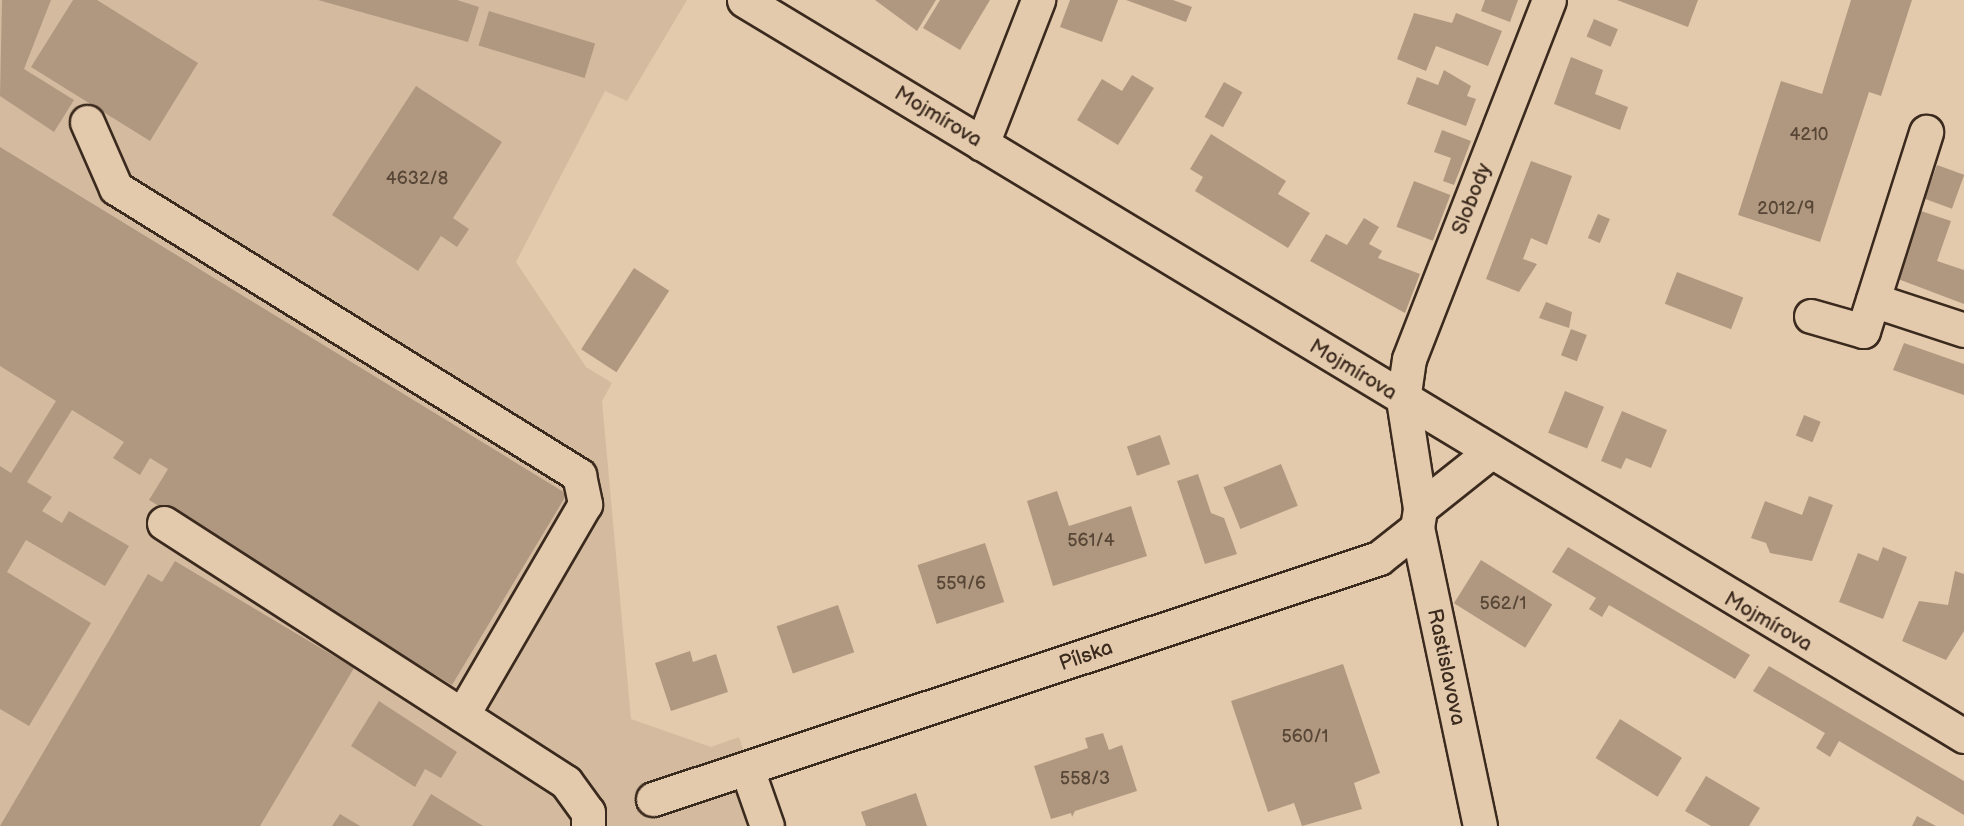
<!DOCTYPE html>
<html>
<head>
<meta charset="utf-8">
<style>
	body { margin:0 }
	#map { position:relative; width:1964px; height:826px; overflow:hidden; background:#e4caac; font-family:"Balsamiq Sans",sans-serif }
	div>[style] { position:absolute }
	.built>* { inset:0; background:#d4bb9f }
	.building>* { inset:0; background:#b09880; transform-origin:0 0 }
	.roads { filter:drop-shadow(2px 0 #3b2a1e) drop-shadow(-2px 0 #3b2a1e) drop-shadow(0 2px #3b2a1e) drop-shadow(0 -2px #3b2a1e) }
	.minor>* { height:33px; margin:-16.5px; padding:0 16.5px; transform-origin:16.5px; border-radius:16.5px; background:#e4caac }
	span { translate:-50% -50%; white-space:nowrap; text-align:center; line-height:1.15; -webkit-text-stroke:4.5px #e4caac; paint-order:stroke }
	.number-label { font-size:18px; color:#584636 }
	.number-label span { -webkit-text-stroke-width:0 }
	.street-label { font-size:21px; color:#3b2a1e }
</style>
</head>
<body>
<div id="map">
	<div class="built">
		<div style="clip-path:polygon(0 0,687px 0,627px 101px,605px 91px,516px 262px,586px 367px,612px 383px,602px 401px,631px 719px,711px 747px,739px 737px,769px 826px,0 826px)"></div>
	</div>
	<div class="building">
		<div style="clip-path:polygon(2px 0,51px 0,24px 69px,74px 100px,54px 132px,0 96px)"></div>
		<div style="clip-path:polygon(73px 0,97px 0,198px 63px,150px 141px,31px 67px)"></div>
		<div style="clip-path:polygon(318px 0,457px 0,479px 7px,468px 42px)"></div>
		<div style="clip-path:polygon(875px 0,936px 0,917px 31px)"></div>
		<div style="clip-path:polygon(940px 0,990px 0,960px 50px,923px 28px)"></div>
		<div style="clip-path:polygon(1070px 0,1118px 0,1102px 42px,1060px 27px)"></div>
		<div style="clip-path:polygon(1126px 0,1173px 0,1192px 7px,1186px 22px)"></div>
		<div style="clip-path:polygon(1485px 0,1518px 0,1510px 22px,1481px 11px)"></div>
		<div style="clip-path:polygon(1617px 0,1698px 0,1688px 27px)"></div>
		<div style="clip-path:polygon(1851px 0,1912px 0,1881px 96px,1869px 92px,1820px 242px,1738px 215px,1781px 81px,1822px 94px)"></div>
		<div style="left:489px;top:11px;width:111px;height:36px;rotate:17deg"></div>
		<div style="clip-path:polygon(1414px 13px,1452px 23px,1456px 13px,1502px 31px,1488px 66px,1436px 46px,1426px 71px,1397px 59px)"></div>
		<div style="left:1594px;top:19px;width:26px;height:19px;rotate:23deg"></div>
		<div style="clip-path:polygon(1571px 57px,1603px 70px,1595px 94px,1628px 107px,1620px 130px,1554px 104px)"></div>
		<div style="clip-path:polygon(1444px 70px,1471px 86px,1467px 96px,1476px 99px,1466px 126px,1407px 104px,1417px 77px,1438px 85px)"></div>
		<div style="clip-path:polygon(1132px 75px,1154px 88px,1118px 145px,1077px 120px,1102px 79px,1122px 91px)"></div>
		<div style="left:1224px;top:82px;width:21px;height:40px;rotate:29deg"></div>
		<div style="clip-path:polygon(416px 86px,502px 142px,453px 218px,469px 229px,457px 247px,441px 236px,418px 271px,332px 215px)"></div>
		<div style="clip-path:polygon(1442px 130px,1471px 141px,1454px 185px,1443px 181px,1451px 158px,1434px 152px)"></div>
		<div style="clip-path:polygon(1211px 134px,1286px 181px,1278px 194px,1310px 213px,1288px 248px,1195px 191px,1203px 177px,1190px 169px)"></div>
		<div style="clip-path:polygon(0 147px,567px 494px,452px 685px,149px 500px,168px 469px,150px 458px,140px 475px,113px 458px,124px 442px,72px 410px,27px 482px,52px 497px,42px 511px,62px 523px,69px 511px,129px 546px,105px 586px,26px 540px,7px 572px,91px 623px,29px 726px,0 709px,0 466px,11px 473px,56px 401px,0 366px)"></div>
		<div style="clip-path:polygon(1531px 161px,1572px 176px,1547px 245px,1531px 238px,1523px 259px,1537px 264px,1519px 292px,1486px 279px)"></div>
		<div style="left:1937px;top:165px;width:29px;height:36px;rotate:20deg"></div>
		<div style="left:1414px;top:181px;width:39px;height:49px;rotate:21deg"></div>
		<div style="clip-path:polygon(1921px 211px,1951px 221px,1937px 261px,1964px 270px,1964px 304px,1898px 279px)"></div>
		<div style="left:1598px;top:214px;width:13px;height:26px;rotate:23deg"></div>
		<div style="clip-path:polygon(1364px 218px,1379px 227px,1369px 244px,1382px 251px,1378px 258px,1420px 274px,1405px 313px,1310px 261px,1326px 234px,1347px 245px)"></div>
		<div style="left:634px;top:268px;width:42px;height:97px;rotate:33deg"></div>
		<div style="left:1677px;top:272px;width:71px;height:34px;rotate:21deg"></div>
		<div style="clip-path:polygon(1546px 302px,1572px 312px,1569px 328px,1539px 318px)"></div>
		<div style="left:1571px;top:329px;width:17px;height:28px;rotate:21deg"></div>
		<div style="clip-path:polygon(1904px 343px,1964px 364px,1964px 395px,1893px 370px)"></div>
		<div style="left:1565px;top:391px;width:42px;height:45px;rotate:22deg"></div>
		<div style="clip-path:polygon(1622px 411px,1667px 430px,1651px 468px,1626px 458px,1621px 469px,1601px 461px)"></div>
		<div style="left:1804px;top:415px;width:18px;height:22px;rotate:22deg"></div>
		<div style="left:1160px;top:435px;width:31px;height:35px;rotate:71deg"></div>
		<div style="left:1281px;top:464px;width:45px;height:62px;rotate:68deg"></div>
		<div style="clip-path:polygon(1198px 474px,1211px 513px,1224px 518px,1237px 554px,1205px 564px,1177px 481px)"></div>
		<div style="clip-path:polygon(1057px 491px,1069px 526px,1131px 506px,1147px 556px,1053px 586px,1027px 501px)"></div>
		<div style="clip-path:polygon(1809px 496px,1833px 505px,1812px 561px,1770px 553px,1766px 543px,1751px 538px,1765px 501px,1802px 515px)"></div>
		<div style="left:985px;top:543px;width:62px;height:71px;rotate:72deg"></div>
		<div style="clip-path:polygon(1568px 547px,1750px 655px,1735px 679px,1609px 605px,1602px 617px,1589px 609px,1596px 598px,1552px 572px)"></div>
		<div style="clip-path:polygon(1883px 547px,1907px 557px,1883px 619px,1839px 602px,1858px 553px,1878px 561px)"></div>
		<div style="left:1481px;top:560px;width:84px;height:51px;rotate:32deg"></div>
		<div style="clip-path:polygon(175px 561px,354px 668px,260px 826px,0 826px,148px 574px,162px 582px)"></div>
		<div style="clip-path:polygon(1955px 571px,1964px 574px,1964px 631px,1946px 660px,1902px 641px,1919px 601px,1948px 605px)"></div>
		<div style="left:838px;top:605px;width:50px;height:65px;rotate:71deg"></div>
		<div style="clip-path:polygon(690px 651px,693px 662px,716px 654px,728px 692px,671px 711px,655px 663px)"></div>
		<div style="clip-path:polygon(1343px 664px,1380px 773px,1354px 783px,1362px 809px,1302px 826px,1294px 803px,1268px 812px,1231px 701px)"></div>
		<div style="clip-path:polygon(1769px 666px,1964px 781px,1964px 815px,1839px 741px,1830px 757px,1816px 748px,1825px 733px,1753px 691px)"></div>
		<div style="clip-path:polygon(379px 701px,457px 752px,441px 778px,425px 769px,415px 787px,351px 746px)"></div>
		<div style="left:1620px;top:719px;width:73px;height:46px;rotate:32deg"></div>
		<div style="clip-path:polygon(1103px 733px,1109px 750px,1122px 745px,1137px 791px,1075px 811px,1072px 817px,1071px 813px,1051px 819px,1034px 766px,1088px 748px,1085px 738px)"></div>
		<div style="clip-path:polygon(1706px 776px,1760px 808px,1749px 826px,1711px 826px,1685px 811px)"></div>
		<div style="clip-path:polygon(916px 793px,927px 826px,866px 826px,861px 812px)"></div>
		<div style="clip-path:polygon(431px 794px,483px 826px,412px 826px)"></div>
		<div style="clip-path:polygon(340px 814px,360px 826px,332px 826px)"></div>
		<div style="clip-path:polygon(1917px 816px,1936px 826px,1912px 826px)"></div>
	</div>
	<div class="roads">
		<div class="minor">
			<div style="left:744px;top:0;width:1425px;rotate:31.1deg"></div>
			<div style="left:87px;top:122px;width:72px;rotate:66.3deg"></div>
			<div style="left:116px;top:188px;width:545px;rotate:31.79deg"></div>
			<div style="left:579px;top:475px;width:30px;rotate:78deg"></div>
			<div style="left:585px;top:504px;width:244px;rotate:120.2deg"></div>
			<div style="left:982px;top:144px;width:155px;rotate:-68.7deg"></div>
			<div style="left:1873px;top:300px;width:96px;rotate:18.2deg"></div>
			<div style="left:1811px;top:316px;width:54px;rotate:16.1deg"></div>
			<div style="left:1863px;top:331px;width:209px;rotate:-72.4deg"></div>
			<div style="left:1420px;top:508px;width:109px;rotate:-98.9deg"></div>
			<div style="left:1403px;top:400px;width:41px;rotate:-81.7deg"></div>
			<div style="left:1409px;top:359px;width:385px;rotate:-68.7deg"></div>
			<div style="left:164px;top:523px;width:478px;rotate:32.8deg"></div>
			<div style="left:566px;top:782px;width:37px;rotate:54deg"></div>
			<div style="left:588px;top:812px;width:14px;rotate:90deg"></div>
			<div style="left:747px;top:769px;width:60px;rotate:70.7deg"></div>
			<div style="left:653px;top:799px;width:765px;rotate:-18.36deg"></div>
			<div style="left:1379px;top:558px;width:48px;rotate:-38.3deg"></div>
			<div style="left:1480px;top:826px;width:305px;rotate:-101.9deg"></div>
			<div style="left:1417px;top:528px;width:20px;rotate:-81deg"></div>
			<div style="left:1420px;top:508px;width:87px;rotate:-38.5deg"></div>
		</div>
	</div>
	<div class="number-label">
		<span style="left:1809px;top:135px">4210</span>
		<span style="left:417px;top:179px">4632/8</span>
		<span style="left:1786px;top:209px">2012/9</span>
		<span style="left:1091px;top:541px">561/4</span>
		<span style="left:961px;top:584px">559/6</span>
		<span style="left:1503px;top:604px">562/1</span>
		<span style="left:1305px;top:737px">560/1</span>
		<span style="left:1085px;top:779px">558/3</span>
	</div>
	<div class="street-label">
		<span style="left:938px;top:117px;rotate:31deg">Mojmírova</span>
		<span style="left:1472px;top:199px;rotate:-69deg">Slobody</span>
		<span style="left:1353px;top:370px;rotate:31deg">Mojmírova</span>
		<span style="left:1768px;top:622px;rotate:30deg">Mojmírova</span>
		<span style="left:1086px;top:656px;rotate:-19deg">Pílska</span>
		<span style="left:1446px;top:667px;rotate:78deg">Rastislavova</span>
	</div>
</div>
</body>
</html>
